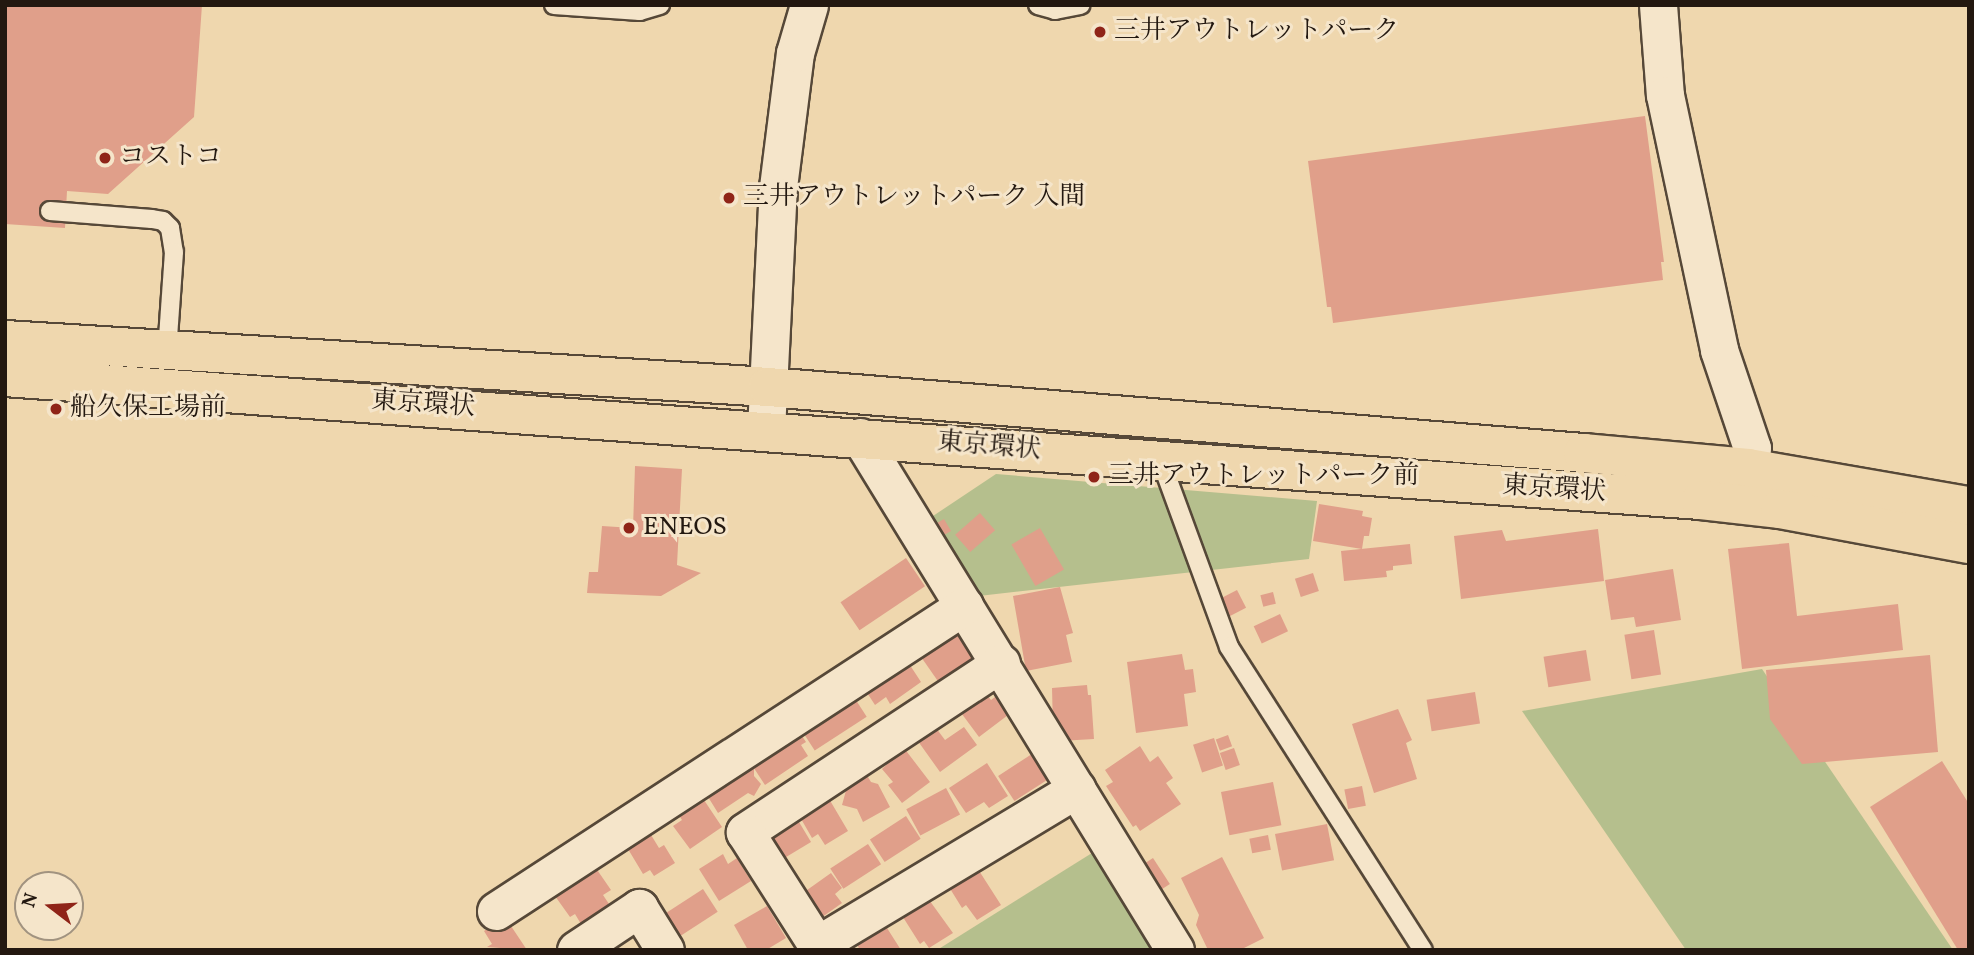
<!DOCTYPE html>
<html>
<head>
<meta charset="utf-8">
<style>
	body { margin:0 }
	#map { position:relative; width:1974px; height:955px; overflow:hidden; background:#efd7ae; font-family:Vollkorn,"Noto Serif JP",serif }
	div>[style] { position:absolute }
	.green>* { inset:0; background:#b5bf8d }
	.building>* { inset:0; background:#e09f8a; transform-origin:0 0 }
	.roads { filter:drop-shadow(2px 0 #564838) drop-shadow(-2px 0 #564838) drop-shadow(0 2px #564838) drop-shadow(0 -2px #564838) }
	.lane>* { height:18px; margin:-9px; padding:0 9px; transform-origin:9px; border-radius:9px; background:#f5e5ca }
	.street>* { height:37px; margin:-18.5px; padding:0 18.5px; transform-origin:18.5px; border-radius:18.5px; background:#f5e5ca }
	.highway>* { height:38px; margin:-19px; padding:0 19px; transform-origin:19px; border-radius:19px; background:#efd7ae }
	.dots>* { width:19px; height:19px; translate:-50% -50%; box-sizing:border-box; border:4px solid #f5e5ca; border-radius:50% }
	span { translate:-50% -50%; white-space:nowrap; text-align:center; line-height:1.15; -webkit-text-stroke:6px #f5e5ca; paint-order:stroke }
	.poi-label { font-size:26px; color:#231810 }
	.left { translate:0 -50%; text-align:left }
	.street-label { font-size:26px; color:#231810 }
	.frame { position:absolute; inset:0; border:7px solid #231810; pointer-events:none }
	.north { position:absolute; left:14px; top:871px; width:70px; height:70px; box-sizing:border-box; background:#f5e5ca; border:2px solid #a19380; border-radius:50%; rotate:287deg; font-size:19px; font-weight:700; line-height:28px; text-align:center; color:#231810 }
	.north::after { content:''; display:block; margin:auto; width:24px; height:32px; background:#8f2418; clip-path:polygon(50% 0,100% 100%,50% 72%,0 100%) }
</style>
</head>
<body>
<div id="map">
	<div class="green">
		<div style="clip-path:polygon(996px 474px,1317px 501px,1309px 559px,970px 597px,921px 524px)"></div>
		<div style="clip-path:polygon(1762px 669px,1953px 950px,1686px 950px,1522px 711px)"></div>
		<div style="clip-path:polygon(1100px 848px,1163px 950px,937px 950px)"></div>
	</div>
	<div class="building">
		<div style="clip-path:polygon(5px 5px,202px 5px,194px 117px,108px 194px,67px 191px,65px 228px,5px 224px)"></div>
		<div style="clip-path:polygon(1645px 116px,1664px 262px,1661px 262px,1663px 280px,1333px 323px,1331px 307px,1327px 307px,1308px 161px)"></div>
		<div style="clip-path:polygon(635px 466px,682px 469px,677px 565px,701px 573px,661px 596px,587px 593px,589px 572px,598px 572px,602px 526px,633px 528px)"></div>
		<div style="clip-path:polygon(1319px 504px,1363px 511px,1362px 516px,1372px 518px,1369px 536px,1364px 536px,1362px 549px,1313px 541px)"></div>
		<div style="left:980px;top:513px;width:23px;height:33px;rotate:49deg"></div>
		<div style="left:944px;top:519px;width:14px;height:19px;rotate:60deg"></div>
		<div style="left:1040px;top:528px;width:48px;height:33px;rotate:60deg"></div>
		<div style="clip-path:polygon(1598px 529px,1604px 581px,1461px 599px,1454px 536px,1502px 530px,1506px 541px)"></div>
		<div style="clip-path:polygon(1789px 543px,1797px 616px,1898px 604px,1903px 650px,1742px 669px,1728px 549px)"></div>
		<div style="clip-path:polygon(1410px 544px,1412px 564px,1393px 566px,1393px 570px,1386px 571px,1387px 577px,1344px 581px,1341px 551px)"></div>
		<div style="left:906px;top:558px;width:34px;height:79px;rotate:56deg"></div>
		<div style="clip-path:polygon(1673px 569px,1681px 620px,1636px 627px,1634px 617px,1611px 620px,1605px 580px)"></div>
		<div style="left:1313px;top:573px;width:19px;height:19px;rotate:72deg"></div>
		<div style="clip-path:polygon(1060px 587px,1073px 633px,1066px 635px,1072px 662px,1026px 671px,1013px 596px)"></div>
		<div style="left:1237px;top:590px;width:20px;height:24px;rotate:63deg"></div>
		<div style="left:1273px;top:592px;width:12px;height:13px;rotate:76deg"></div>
		<div style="left:1280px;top:614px;width:19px;height:29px;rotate:65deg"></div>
		<div style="left:955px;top:627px;width:38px;height:45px;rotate:55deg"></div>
		<div style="left:1654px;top:630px;width:45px;height:30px;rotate:81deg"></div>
		<div style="left:1586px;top:650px;width:31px;height:43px;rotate:81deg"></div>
		<div style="clip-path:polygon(1182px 654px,1185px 670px,1193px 669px,1196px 692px,1184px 694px,1188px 726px,1136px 733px,1127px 662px)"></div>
		<div style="clip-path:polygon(1930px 655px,1938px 752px,1802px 764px,1770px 719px,1766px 670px)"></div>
		<div style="clip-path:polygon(904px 656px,921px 682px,890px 704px,886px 697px,875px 705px,862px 685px)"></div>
		<div style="clip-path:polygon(1087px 685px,1088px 695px,1091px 695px,1094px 739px,1060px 741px,1053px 728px,1052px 688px)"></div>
		<div style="clip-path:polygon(981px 687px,991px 700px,999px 694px,1012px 712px,979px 737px,956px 706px)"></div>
		<div style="left:1475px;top:692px;width:32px;height:49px;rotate:81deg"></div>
		<div style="left:852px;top:694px;width:27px;height:62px;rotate:57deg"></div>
		<div style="clip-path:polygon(1398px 709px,1412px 740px,1406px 743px,1417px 779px,1374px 793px,1352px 724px)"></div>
		<div style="clip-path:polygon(794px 724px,806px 742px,801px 745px,808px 756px,765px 785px,746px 756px)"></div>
		<div style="clip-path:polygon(933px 724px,945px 740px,964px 727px,977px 745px,940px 772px,915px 737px)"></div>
		<div style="left:1228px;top:735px;width:12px;height:13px;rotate:70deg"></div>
		<div style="left:1214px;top:738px;width:29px;height:22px;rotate:72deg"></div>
		<div style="clip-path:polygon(1140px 746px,1150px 762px,1158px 756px,1173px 778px,1166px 783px,1181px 804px,1140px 831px,1136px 825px,1133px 827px,1106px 786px,1113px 782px,1105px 770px)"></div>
		<div style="clip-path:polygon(904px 748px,930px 782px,902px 803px,888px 785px,893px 782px,882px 769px)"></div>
		<div style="left:1234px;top:748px;width:18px;height:15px;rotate:71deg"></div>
		<div style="left:1035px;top:752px;width:30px;height:44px;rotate:57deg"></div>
		<div style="clip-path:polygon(1942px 761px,1969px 804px,1969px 950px,1958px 950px,1870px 807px)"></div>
		<div style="clip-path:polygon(987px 763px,1008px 796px,989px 808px,984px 802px,966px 813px,949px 788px)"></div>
		<div style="clip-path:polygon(738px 765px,754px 769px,754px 776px,761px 784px,754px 796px,748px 793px,718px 813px,705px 792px)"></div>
		<div style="clip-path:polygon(863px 769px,871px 782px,878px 784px,890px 807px,863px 822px,857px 809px,842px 805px,847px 787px)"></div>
		<div style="left:1273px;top:782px;width:44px;height:53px;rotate:79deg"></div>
		<div style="left:1362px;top:786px;width:20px;height:18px;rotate:79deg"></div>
		<div style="left:946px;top:788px;width:30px;height:45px;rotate:62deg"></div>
		<div style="clip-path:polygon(698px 791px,722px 827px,690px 849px,673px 826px,682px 820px,674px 808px)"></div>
		<div style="clip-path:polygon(825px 792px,848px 831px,825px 845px,818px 834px,812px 838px,796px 810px)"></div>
		<div style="left:793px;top:812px;width:35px;height:46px;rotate:59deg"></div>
		<div style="left:906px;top:816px;width:27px;height:43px;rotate:57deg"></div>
		<div style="left:1327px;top:824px;width:37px;height:53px;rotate:79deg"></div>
		<div style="clip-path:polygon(645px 825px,659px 848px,664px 845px,675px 863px,654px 876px,650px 870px,643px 874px,622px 839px)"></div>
		<div style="left:1268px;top:835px;width:15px;height:19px;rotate:79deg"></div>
		<div style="left:868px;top:844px;width:24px;height:45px;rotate:57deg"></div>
		<div style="clip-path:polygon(723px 854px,728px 864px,737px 858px,751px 881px,719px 901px,699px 869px)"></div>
		<div style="clip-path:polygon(1222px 857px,1264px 938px,1240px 950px,1208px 950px,1196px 925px,1199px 915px,1181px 878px)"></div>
		<div style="left:1153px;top:858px;width:31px;height:23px;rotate:57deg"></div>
		<div style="clip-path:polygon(591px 861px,611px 890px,603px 895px,609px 904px,581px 924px,575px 914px,570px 917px,550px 889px)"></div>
		<div style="clip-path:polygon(976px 866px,1001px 905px,977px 920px,966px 905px,962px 908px,949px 887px)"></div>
		<div style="clip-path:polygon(831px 873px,842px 888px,835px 894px,842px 903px,811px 925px,793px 900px)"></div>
		<div style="left:703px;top:889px;width:27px;height:51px;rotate:57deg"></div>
		<div style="clip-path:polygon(927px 897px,953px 933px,929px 948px,924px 941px,920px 944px,901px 914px)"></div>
		<div style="clip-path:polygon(767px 906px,786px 938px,766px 950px,748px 950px,734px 925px)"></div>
		<div style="clip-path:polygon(505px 917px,527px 950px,487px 947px,492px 944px,484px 931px)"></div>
		<div style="clip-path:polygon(879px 928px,881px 932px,887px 928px,901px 950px,860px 950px,856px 943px)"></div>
	</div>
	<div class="roads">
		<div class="lane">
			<div style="left:554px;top:5px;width:86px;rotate:4deg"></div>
			<div style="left:640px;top:11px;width:21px;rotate:-17deg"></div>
			<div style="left:1038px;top:5px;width:18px;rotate:16deg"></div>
			<div style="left:1055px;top:10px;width:26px;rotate:-11deg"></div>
			<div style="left:50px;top:211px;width:102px;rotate:4.5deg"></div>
			<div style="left:152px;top:219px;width:11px;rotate:10deg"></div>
			<div style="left:163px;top:221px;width:10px;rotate:45deg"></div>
			<div style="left:170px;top:228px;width:24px;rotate:81deg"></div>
			<div style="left:174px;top:252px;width:99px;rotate:94deg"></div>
			<div style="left:1161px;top:461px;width:198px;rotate:69.9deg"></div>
			<div style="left:1229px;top:647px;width:360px;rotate:57.4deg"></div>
		</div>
		<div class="street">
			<div style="left:1658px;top:5px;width:90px;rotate:85.6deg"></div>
			<div style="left:1665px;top:95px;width:261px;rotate:78deg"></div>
			<div style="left:1719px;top:350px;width:103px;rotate:71.4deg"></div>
			<div style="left:1752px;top:448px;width:20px;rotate:101deg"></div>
			<div style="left:766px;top:430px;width:243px;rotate:-87.2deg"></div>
			<div style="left:778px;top:187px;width:135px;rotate:-82.8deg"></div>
			<div style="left:795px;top:53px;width:50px;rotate:-73.7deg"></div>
			<div style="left:860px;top:437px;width:602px;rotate:58.45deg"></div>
			<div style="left:1001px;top:663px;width:307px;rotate:146.6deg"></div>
			<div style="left:745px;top:832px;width:134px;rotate:57.5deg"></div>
			<div style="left:817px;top:945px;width:303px;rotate:-31deg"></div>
			<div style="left:496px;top:911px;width:559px;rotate:-33.09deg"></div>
			<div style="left:576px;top:950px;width:76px;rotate:-33.7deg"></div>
			<div style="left:639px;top:908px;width:49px;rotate:58.2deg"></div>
		</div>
		<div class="highway">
			<div style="left:5px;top:340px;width:764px;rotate:3.52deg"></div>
			<div style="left:768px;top:387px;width:818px;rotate:4.63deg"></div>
			<div style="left:1583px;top:453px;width:166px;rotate:5.2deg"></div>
			<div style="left:1748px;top:468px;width:224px;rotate:9.8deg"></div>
			<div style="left:5px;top:377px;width:1700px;rotate:4.15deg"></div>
			<div style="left:1701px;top:500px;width:80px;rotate:6.5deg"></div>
			<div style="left:1780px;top:509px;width:192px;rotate:10.5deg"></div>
		</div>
	</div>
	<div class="dots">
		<div style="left:1100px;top:32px;background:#8f2418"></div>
		<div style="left:105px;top:158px;background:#8f2418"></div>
		<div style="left:729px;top:198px;background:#8f2418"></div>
		<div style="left:56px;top:409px;background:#8f2418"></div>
		<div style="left:1094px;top:477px;background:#8f2418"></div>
		<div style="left:629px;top:528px;background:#8f2418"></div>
	</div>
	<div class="poi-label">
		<span class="left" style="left:1114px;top:32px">三井アウトレットパーク</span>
		<span class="left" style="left:119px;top:158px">コストコ</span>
		<span class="left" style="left:743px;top:198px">三井アウトレットパーク 入間</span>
		<span class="left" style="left:70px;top:409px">船久保工場前</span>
		<span class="left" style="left:1108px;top:477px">三井アウトレットパーク前</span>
		<span class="left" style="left:643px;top:528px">ENEOS</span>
	</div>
	<div class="street-label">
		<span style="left:423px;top:405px;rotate:4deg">東京環状</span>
		<span style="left:989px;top:447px;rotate:5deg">東京環状</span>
		<span style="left:1554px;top:490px;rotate:4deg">東京環状</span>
	</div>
	<div class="frame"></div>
	<div class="north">N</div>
</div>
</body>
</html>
